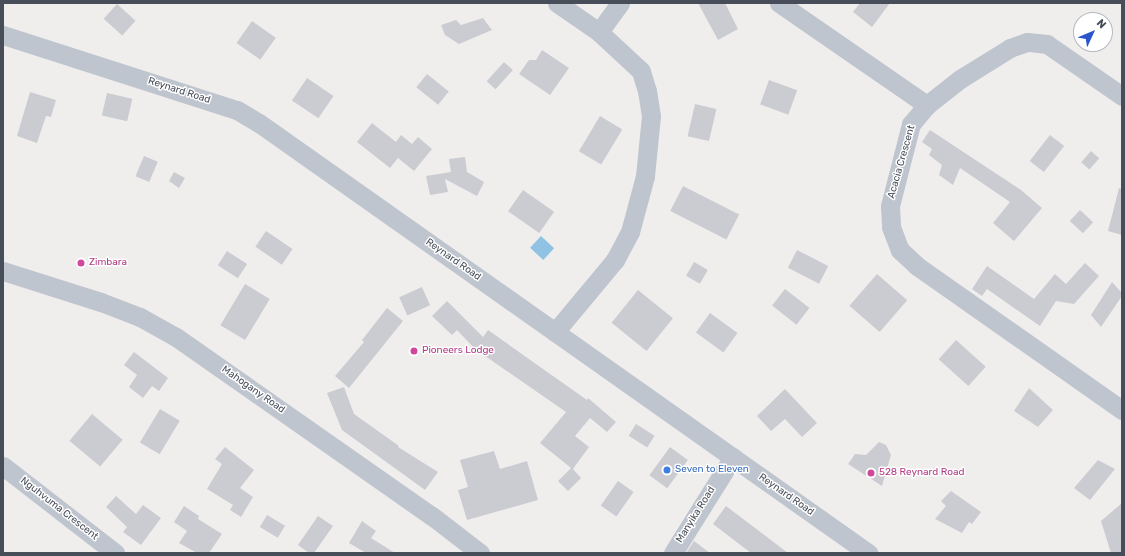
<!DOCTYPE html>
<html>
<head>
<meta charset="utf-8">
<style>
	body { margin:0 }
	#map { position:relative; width:1125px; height:556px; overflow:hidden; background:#f0eeed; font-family:Rubik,sans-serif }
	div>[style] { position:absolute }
	.water>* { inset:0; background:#90c3e3; transform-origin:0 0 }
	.building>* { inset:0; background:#cbcbd2; transform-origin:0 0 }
	.minor>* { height:19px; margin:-9.5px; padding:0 9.5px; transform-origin:9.5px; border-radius:9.5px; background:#bfc5ce }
	.dots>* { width:11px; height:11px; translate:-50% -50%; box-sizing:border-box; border:2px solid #fff; border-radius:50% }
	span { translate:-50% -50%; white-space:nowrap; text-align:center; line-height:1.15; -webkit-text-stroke:3px #fff; paint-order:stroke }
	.street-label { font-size:10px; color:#474d59 }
	.hotel-label { font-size:10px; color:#b23c85 }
	.left { translate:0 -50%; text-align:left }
	.shop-label { font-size:10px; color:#366cbe }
	.frame { position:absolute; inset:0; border:4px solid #474d59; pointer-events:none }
	.north { position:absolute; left:1073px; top:12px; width:40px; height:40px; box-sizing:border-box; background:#fff; border:1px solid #b5b8bd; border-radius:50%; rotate:46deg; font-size:11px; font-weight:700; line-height:16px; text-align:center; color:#474d59 }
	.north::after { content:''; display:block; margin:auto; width:14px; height:18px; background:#2955cd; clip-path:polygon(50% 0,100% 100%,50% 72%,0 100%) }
</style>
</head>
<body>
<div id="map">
	<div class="water">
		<div style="left:541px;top:236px;width:18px;height:16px;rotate:43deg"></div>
	</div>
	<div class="building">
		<div style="clip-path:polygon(698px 3px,725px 3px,738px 29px,718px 40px)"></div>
		<div style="clip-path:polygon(860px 3px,890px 3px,872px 27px,853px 12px)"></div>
		<div style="left:117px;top:4px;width:25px;height:20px;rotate:42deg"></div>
		<div style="clip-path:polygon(483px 18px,492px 30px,459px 44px,445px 35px,441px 25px,456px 20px,461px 25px)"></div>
		<div style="left:252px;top:21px;width:29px;height:27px;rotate:35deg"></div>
		<div style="clip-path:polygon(542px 50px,569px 68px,550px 95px,519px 74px,529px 60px,536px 60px)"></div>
		<div style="left:504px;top:62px;width:12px;height:26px;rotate:42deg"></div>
		<div style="left:427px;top:74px;width:28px;height:17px;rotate:39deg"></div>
		<div style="left:307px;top:78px;width:32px;height:27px;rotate:34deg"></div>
		<div style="left:769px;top:80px;width:30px;height:26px;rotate:20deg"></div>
		<div style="clip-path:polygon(30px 92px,56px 100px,51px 117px,46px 116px,37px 143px,17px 136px)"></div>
		<div style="left:107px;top:93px;width:26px;height:23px;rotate:13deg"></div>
		<div style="left:695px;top:104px;width:22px;height:33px;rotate:13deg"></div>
		<div style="left:600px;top:116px;width:26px;height:41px;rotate:31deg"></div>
		<div style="clip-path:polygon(372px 123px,396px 142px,401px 135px,412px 144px,418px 137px,432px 149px,414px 171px,398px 158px,390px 168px,357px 142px)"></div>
		<div style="clip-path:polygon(930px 130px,1021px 190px,1042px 208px,1014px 241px,993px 223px,1010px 202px,960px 168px,953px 185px,939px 175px,942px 165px,929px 155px,932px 149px,922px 142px)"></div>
		<div style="left:1050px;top:135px;width:18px;height:33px;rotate:38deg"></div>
		<div style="left:1091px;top:151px;width:11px;height:15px;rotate:41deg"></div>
		<div style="left:144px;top:156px;width:15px;height:22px;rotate:23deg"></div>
		<div style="clip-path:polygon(465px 157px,467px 172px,484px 182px,477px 196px,445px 179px,448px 192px,430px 195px,426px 176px,451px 172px,449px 159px)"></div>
		<div style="clip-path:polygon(174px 172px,185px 178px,179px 188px,169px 181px)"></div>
		<div style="left:683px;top:186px;width:63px;height:28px;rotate:27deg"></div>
		<div style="clip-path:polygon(1119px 188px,1122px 189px,1122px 235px,1108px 231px)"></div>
		<div style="left:523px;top:190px;width:38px;height:26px;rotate:35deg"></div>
		<div style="left:1080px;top:210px;width:18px;height:15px;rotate:43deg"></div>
		<div style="left:266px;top:231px;width:32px;height:19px;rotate:34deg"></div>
		<div style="left:797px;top:250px;width:35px;height:20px;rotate:27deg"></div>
		<div style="left:227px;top:251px;width:24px;height:17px;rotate:33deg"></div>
		<div style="left:694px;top:262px;width:16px;height:16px;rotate:30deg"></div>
		<div style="clip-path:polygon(1085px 263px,1099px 276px,1074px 304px,1056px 301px,1040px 326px,987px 289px,982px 296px,972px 289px,987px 266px,1034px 299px,1055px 274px,1066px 284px)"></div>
		<div style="left:877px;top:274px;width:40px;height:42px;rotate:41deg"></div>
		<div style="clip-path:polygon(1112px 282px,1122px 293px,1122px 296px,1101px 327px,1091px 315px)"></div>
		<div style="left:245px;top:284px;width:29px;height:48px;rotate:31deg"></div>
		<div style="left:422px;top:287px;width:20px;height:25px;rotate:66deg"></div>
		<div style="left:785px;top:289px;width:31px;height:21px;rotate:38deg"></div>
		<div style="left:638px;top:290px;width:45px;height:42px;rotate:39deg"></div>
		<div style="clip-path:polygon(447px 301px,483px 337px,488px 330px,587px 400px,588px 398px,616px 422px,607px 432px,590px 418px,575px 436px,589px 447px,573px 469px,581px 478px,568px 491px,558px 481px,571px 468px,540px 443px,566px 412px,475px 349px,457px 330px,452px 335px,432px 316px)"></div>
		<div style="clip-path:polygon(387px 308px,403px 321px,349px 388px,335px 376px,364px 342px,362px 340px)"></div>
		<div style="left:710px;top:313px;width:34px;height:24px;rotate:36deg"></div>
		<div style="left:956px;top:340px;width:40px;height:26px;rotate:42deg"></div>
		<div style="clip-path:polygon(134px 352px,168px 378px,159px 391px,152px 386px,143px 398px,129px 387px,137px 375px,124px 365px)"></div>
		<div style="clip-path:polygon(344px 387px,354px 414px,399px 446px,398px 447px,438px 472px,425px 490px,342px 430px,327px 393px)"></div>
		<div style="clip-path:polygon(1029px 388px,1053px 410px,1038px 427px,1014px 411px)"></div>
		<div style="clip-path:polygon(785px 389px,817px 423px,802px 437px,785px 419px,771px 431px,757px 416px)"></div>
		<div style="left:160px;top:409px;width:23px;height:39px;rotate:31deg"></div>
		<div style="left:92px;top:414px;width:40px;height:35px;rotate:40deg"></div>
		<div style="left:636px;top:424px;width:22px;height:14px;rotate:32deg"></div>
		<div style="clip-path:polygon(879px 442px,886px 445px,891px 455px,882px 486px,848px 464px,855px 454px,866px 455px)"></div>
		<div style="clip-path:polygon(225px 447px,254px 470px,240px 488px,253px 497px,241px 517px,230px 510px,233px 505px,207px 489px,222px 464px,215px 459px)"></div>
		<div style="left:670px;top:447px;width:22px;height:35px;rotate:36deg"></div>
		<div style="clip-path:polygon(494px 451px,500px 469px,527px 461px,538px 500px,467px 520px,458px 490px,468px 487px,460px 460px)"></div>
		<div style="clip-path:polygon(1098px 460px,1115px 469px,1090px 500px,1074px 488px)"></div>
		<div style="left:618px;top:481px;width:19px;height:30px;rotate:35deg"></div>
		<div style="clip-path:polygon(951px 491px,981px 512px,972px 524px,969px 522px,962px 533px,935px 519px,946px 506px,941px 501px)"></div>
		<div style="clip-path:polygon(116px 496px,136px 514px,143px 505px,161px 518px,141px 545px,123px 532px,127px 527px,106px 507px)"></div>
		<div style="clip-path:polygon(1122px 503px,1122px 553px,1111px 553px,1101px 521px)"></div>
		<div style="clip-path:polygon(184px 506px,199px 516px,198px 519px,222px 534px,209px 553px,197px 553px,179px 543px,187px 531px,174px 522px)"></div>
		<div style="clip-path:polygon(726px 506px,788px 553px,751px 553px,713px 524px)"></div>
		<div style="left:267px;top:515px;width:21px;height:14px;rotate:31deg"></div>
		<div style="clip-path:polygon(318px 516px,333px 526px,314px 553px,309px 553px,298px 545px)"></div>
		<div style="clip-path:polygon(362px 521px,376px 531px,371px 538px,395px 553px,366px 553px,349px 543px)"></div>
		<div style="clip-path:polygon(694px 541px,710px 553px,686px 553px)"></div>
	</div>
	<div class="minor">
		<div style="left:779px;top:3px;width:180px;rotate:34.6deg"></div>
		<div style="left:599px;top:32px;width:36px;rotate:-54deg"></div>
		<div style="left:3px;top:35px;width:246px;rotate:17.8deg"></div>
		<div style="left:237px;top:110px;width:26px;rotate:31deg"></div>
		<div style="left:259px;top:123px;width:746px;rotate:35.22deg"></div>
		<div style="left:1122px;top:96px;width:91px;rotate:-145.3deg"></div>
		<div style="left:1047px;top:44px;width:20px;rotate:-174deg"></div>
		<div style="left:1027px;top:42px;width:18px;rotate:161deg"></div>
		<div style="left:1010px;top:48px;width:59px;rotate:148.2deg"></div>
		<div style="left:960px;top:79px;width:42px;rotate:141.8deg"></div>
		<div style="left:927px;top:105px;width:25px;rotate:130deg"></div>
		<div style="left:911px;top:124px;width:85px;rotate:104.4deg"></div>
		<div style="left:890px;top:206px;width:21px;rotate:87deg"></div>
		<div style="left:891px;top:227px;width:25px;rotate:69deg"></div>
		<div style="left:900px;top:250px;width:23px;rotate:43deg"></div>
		<div style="left:917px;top:266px;width:251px;rotate:35.1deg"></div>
		<div style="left:3px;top:271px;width:103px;rotate:17.6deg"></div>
		<div style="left:101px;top:302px;width:42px;rotate:21deg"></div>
		<div style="left:140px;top:317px;width:41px;rotate:29.1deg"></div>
		<div style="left:176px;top:337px;width:312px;rotate:35deg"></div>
		<div style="left:432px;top:516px;width:61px;rotate:37.6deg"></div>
		<div style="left:555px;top:332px;width:94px;rotate:-50.2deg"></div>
		<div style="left:615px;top:260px;width:32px;rotate:-62deg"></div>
		<div style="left:630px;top:232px;width:58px;rotate:-75deg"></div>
		<div style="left:645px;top:176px;width:60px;rotate:-84.3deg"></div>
		<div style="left:651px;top:116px;width:25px;rotate:-99deg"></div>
		<div style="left:647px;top:91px;width:21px;rotate:-107deg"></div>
		<div style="left:641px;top:71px;width:57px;rotate:-137.1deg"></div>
		<div style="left:599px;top:32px;width:51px;rotate:-145.4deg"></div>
		<div style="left:3px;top:466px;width:142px;rotate:37.8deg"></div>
		<div style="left:673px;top:553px;width:113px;rotate:-58deg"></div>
	</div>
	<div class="dots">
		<div style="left:81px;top:263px;background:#d1479c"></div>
		<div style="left:414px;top:351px;background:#d1479c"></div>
		<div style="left:667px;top:470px;background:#3f7fe0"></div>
		<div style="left:871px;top:473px;background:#d1479c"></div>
	</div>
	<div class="street-label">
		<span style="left:179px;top:91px;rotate:18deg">Reynard Road</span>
		<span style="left:902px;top:162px;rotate:-74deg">Acacia Crescent</span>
		<span style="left:453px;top:260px;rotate:35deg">Reynard Road</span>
		<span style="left:253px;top:390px;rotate:35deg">Mahogany Road</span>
		<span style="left:786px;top:495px;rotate:35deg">Reynard Road</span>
		<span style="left:59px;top:509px;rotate:38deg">Nguhvuma Crescent</span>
		<span style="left:696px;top:515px;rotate:-58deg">Manyika Road</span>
	</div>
	<div class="hotel-label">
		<span class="left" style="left:89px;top:263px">Zimbara</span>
		<span class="left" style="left:422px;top:351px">Pioneers Lodge</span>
		<span class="left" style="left:879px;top:473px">528 Reynard Road</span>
	</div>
	<div class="shop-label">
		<span class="left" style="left:675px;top:470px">Seven to Eleven</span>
	</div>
	<div class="frame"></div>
	<div class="north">N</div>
</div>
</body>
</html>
